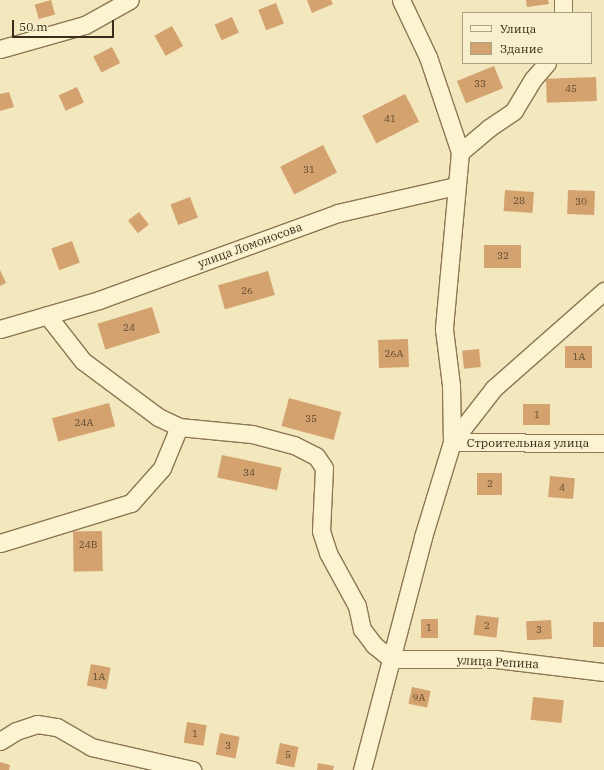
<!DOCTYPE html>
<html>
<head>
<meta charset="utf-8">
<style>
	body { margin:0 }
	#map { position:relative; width:604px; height:770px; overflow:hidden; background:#f2e7bd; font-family:"IBM Plex Serif",serif }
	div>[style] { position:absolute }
	.building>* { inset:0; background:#d3a26f; transform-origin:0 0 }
	.roads { filter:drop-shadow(1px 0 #8b7754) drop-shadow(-1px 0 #8b7754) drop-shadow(0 1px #8b7754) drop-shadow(0 -1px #8b7754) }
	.minor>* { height:17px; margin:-8.5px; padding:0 8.5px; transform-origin:8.5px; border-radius:8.5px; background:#fcf3d0 }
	span { translate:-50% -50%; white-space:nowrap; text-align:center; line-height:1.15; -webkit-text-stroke:3.5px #f8f0cd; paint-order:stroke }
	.number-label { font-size:10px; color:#604a30 }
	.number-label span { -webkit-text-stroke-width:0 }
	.street-label { font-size:12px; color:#392c1b }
	.legend { position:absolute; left:462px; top:12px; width:130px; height:52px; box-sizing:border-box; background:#f8f0cd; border:1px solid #aca286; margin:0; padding:5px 7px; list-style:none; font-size:12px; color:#392c1b }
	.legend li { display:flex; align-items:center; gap:8px; height:20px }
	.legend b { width:20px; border:1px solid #aca286 }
	.scale { position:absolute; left:12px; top:20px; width:102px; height:18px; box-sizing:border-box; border:2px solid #392c1b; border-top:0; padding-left:5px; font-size:12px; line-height:14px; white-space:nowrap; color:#392c1b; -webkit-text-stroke:3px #f8f0cd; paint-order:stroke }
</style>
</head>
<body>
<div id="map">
	<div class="building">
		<div style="left:51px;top:0;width:15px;height:17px;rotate:74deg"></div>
		<div style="clip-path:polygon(307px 0,331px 0,333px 4px,312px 13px)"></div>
		<div style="clip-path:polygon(526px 0,548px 0,549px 4px,527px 7px)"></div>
		<div style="left:276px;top:3px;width:22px;height:19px;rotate:69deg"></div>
		<div style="left:232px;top:17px;width:17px;height:19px;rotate:66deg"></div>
		<div style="left:172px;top:26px;width:23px;height:20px;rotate:61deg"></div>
		<div style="left:112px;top:47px;width:18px;height:21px;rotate:63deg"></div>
		<div style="left:494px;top:66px;width:24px;height:40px;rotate:68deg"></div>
		<div style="left:596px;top:77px;width:24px;height:50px;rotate:88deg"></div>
		<div style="left:77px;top:87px;width:17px;height:20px;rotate:66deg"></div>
		<div style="clip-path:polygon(9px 92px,14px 107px,0 111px,0 94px)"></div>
		<div style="left:405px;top:94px;width:31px;height:48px;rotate:63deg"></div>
		<div style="left:323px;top:145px;width:31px;height:48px;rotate:63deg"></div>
		<div style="left:505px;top:190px;width:29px;height:21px;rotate:4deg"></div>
		<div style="left:568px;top:190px;width:27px;height:24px;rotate:2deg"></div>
		<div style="left:190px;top:197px;width:22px;height:21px;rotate:69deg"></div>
		<div style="left:139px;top:212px;width:16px;height:14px;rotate:52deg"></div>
		<div style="left:72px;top:241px;width:23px;height:22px;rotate:70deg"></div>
		<div style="left:484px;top:245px;width:37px;height:23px"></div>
		<div style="clip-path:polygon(0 270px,6px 283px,0 286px)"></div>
		<div style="left:268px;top:271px;width:25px;height:52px;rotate:74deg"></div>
		<div style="left:152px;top:307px;width:27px;height:57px;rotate:73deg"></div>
		<div style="left:408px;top:339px;width:28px;height:30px;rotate:88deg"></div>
		<div style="left:592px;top:346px;width:22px;height:27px;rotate:90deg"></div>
		<div style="left:479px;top:349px;width:18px;height:17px;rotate:84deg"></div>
		<div style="left:289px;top:398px;width:54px;height:29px;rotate:15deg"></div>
		<div style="left:109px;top:403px;width:24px;height:59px;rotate:75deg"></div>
		<div style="left:523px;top:404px;width:27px;height:21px"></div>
		<div style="left:222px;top:455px;width:61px;height:23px;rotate:12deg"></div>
		<div style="left:477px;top:473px;width:25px;height:22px"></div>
		<div style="left:550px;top:476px;width:25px;height:21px;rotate:5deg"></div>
		<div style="left:102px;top:531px;width:40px;height:29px;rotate:89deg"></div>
		<div style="left:476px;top:615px;width:23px;height:20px;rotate:7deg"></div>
		<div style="left:421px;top:619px;width:17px;height:19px"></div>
		<div style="left:551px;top:620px;width:19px;height:25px;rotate:87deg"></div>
		<div style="left:593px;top:622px;width:11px;height:25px"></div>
		<div style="left:91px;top:664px;width:20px;height:22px;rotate:11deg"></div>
		<div style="left:412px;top:687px;width:19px;height:17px;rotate:12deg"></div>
		<div style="left:533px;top:697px;width:31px;height:23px;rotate:6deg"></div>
		<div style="left:187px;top:722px;width:20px;height:21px;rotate:9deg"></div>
		<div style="left:220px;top:733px;width:20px;height:22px;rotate:11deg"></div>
		<div style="left:280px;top:743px;width:19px;height:21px;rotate:12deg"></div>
		<div style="clip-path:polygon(0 762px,10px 765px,9px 770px,0 770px)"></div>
		<div style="clip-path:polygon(318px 763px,334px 766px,333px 770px,317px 770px)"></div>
	</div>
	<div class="roads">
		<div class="minor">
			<div style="left:401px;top:0;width:63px;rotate:64.7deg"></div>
			<div style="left:428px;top:57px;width:100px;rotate:71.4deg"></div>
			<div style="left:563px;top:0;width:13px;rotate:90deg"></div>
			<div style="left:0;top:49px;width:88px;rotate:-15.8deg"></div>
			<div style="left:85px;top:25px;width:51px;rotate:-29.1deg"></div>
			<div style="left:547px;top:63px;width:21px;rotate:131deg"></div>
			<div style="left:533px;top:79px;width:37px;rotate:121deg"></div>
			<div style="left:514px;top:111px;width:30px;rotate:146deg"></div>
			<div style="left:489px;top:128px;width:38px;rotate:140deg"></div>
			<div style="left:460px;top:152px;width:178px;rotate:95.2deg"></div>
			<div style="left:444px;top:329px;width:56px;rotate:82.9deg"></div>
			<div style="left:451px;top:385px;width:57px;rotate:89deg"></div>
			<div style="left:452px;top:442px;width:152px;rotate:0.4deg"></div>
			<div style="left:47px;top:315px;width:58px;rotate:52deg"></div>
			<div style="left:83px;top:361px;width:94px;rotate:36.7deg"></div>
			<div style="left:158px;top:417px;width:23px;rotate:25deg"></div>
			<div style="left:179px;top:427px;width:73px;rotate:5.5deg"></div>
			<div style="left:252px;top:434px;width:43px;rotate:14.7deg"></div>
			<div style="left:294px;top:445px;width:25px;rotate:27deg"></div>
			<div style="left:316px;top:456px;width:14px;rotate:56deg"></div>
			<div style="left:324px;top:468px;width:63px;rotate:92.7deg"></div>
			<div style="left:321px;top:531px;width:23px;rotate:72deg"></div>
			<div style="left:328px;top:553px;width:60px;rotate:61.3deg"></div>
			<div style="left:357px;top:606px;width:24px;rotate:78deg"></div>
			<div style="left:362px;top:629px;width:20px;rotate:53deg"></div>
			<div style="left:374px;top:645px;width:22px;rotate:39deg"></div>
			<div style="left:391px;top:659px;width:105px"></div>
			<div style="left:496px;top:659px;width:109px;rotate:6.9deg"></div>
			<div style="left:0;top:329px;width:103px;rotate:-16.3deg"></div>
			<div style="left:99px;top:300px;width:254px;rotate:-20deg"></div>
			<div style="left:338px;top:213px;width:121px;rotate:-12.9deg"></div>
			<div style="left:0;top:543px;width:137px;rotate:-17deg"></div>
			<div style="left:131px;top:503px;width:47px;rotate:-48.5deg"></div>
			<div style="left:162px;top:468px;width:44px;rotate:-67.5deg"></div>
			<div style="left:0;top:741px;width:19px;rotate:-32deg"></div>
			<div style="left:16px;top:731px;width:22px;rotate:-18deg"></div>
			<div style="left:37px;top:724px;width:20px;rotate:9deg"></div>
			<div style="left:57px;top:727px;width:39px;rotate:30deg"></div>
			<div style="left:91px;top:747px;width:104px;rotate:12.8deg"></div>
			<div style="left:362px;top:770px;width:241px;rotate:-75.3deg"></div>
			<div style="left:423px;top:537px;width:99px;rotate:-73deg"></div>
			<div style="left:452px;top:442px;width:68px;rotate:-52.1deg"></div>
			<div style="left:494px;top:388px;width:147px;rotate:-41.4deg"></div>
		</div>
	</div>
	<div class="number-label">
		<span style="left:480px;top:84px">33</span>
		<span style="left:571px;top:89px">45</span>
		<span style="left:390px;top:119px">41</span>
		<span style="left:309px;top:170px">31</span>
		<span style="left:519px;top:201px">28</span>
		<span style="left:581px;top:202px">30</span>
		<span style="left:503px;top:256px">32</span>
		<span style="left:247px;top:291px">26</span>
		<span style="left:129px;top:328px">24</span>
		<span style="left:394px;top:354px">26А</span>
		<span style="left:579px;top:357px">1А</span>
		<span style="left:537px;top:415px">1</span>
		<span style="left:311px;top:419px">35</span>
		<span style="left:84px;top:423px">24А</span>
		<span style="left:249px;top:473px">34</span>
		<span style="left:490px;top:484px">2</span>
		<span style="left:562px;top:488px">4</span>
		<span style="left:88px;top:545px">24В</span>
		<span style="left:487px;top:626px">2</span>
		<span style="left:429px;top:628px">1</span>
		<span style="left:539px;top:630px">3</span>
		<span style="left:99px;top:677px">1А</span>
		<span style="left:419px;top:698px">9А</span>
		<span style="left:195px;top:734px">1</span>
		<span style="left:228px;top:746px">3</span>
		<span style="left:288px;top:755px">5</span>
	</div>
	<div class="street-label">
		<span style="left:250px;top:245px;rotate:-20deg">улица Ломоносова</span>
		<span style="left:528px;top:443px">Строительная улица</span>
		<span style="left:498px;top:662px;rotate:3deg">улица Репина</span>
	</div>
	<ul class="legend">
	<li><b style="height:5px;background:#fcf3d0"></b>Улица</li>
	<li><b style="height:11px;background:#d3a26f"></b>Здание</li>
	</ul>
	<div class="scale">50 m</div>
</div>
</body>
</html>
